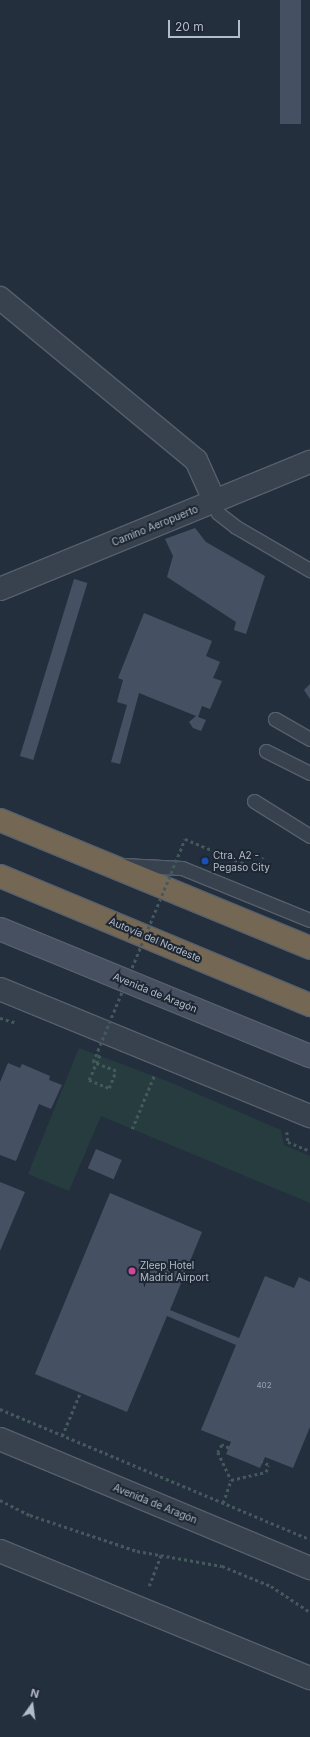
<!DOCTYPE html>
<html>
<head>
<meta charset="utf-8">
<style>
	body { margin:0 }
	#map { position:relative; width:310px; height:1737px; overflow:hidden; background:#242f3e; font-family:Inter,sans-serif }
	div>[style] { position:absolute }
	.green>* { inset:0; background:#263c3f }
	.building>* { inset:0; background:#455162; transform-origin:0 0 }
	.path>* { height:2.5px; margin-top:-1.25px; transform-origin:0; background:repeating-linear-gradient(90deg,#44595c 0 3px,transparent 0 6px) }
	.roads { filter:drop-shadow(1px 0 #565f6c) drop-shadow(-1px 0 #565f6c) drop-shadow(0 1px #565f6c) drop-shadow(0 -1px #565f6c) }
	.lane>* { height:13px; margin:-6.5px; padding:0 6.5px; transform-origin:6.5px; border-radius:6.5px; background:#38414e }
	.street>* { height:22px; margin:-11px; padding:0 11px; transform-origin:11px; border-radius:11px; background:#38414e }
	.secondary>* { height:22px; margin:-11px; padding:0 11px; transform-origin:11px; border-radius:11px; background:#465061 }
	.highway>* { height:22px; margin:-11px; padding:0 11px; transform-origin:11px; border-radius:11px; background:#746855 }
	.path-bridge>* { height:2.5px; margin-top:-1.25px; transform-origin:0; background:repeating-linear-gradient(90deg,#44595c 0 3px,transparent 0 6px) }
	.dots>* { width:11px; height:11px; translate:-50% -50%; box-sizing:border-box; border:2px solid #1d2633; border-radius:50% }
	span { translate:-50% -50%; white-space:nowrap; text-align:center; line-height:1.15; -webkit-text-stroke:4px #1d2633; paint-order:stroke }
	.number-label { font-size:8px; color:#98a1af }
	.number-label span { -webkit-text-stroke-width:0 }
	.street-label { font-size:10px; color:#b4bcc9 }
	.poi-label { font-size:10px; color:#b4bcc9 }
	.left { translate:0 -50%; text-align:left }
	.north { position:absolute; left:12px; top:1685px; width:40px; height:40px; -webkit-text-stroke:3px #1d2633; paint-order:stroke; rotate:14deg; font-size:11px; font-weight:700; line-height:16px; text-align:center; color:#b4bcc9 }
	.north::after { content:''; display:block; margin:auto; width:14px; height:18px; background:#b4bcc9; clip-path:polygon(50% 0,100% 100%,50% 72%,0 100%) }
	.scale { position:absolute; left:168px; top:20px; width:72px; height:18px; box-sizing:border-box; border:2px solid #b4bcc9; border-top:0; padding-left:5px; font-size:12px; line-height:14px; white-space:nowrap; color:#b4bcc9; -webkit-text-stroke:3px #1d2633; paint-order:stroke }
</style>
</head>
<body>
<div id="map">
	<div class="green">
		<div style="clip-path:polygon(79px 1048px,167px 1081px,281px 1130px,284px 1145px,310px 1156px,310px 1203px,101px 1116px,69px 1191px,28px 1174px)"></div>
	</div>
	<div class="building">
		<div style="left:280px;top:0;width:21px;height:124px"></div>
		<div style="clip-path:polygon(195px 528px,206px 542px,265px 576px,246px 634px,234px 630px,236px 622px,167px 577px,173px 556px,165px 539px)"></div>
		<div style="left:74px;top:579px;width:14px;height:185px;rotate:17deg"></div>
		<div style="clip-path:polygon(144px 613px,212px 641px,206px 656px,220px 662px,213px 678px,222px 681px,210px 709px,202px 706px,198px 717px,206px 720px,201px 731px,193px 728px,189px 722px,196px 716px,139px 693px,120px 764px,111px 762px,127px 705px,117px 702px,123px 680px,118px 678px)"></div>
		<div style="clip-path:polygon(310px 684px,310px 699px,304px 690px)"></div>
		<div style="clip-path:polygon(8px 1063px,20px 1068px,22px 1064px,50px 1076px,49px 1080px,62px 1085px,51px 1109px,39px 1104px,16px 1161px,0 1155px,0 1082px)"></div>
		<div style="left:96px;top:1149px;width:28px;height:21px;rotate:23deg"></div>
		<div style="clip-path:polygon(0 1182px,25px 1192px,0 1251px)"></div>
		<div style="clip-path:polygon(110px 1193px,202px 1232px,170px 1310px,239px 1338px,265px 1276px,294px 1288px,299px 1277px,310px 1282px,310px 1427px,293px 1468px,265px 1457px,260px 1468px,226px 1454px,231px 1442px,201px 1430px,236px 1345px,167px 1316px,127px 1412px,35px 1374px)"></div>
	</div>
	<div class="path">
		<div style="left:185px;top:839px;width:78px;rotate:22.6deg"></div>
		<div style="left:257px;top:869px;width:13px;rotate:-63deg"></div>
		<div style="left:240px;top:872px;width:9px;rotate:-69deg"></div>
		<div style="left:0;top:1018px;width:18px;rotate:16deg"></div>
		<div style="left:89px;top:1080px;width:28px;rotate:-67deg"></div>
		<div style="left:132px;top:1129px;width:57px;rotate:-67.5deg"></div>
		<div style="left:287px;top:1132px;width:10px;rotate:84deg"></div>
		<div style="left:288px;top:1142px;width:24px;rotate:22deg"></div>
		<div style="left:0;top:1409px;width:336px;rotate:22.8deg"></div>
		<div style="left:62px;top:1436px;width:47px;rotate:-67.3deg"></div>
		<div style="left:229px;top:1448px;width:8px;rotate:-157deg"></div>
		<div style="left:222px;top:1445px;width:8px;rotate:120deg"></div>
		<div style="left:218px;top:1452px;width:31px;rotate:65deg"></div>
		<div style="left:0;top:1500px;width:34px;rotate:27deg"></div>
		<div style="left:30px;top:1515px;width:113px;rotate:18.6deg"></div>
		<div style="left:137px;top:1551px;width:86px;rotate:10deg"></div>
		<div style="left:222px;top:1566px;width:53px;rotate:22.2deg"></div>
		<div style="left:271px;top:1586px;width:47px;rotate:33.7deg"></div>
		<div style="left:223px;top:1503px;width:24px;rotate:-71deg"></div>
		<div style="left:231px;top:1480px;width:36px;rotate:-13deg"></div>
		<div style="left:266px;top:1472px;width:7px;rotate:-74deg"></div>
		<div style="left:268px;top:1465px;width:7px;rotate:-153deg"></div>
		<div style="left:149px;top:1586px;width:33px;rotate:-69deg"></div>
	</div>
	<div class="roads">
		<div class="lane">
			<div style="left:215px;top:502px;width:11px;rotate:75deg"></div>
			<div style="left:218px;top:513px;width:23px;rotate:38deg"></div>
			<div style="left:236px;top:527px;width:86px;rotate:30.2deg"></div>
			<div style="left:275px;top:719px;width:40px;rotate:29.7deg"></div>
			<div style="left:266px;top:751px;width:49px;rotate:26.6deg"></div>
			<div style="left:254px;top:801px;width:66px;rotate:32deg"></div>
			<div style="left:122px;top:865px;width:60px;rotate:2.9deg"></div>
			<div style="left:182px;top:868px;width:138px;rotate:22.1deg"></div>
		</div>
		<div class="street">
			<div style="left:0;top:298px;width:254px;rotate:39.6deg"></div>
			<div style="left:196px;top:460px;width:46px;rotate:65.7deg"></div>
			<div style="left:0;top:589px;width:335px;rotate:-22.3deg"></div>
			<div style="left:0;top:989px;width:335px;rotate:22.3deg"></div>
			<div style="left:0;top:1439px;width:336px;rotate:22.6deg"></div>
			<div style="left:0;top:1551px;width:335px;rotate:22.3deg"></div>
		</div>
		<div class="secondary">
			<div style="left:0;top:929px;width:335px;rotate:22.3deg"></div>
		</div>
		<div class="highway">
			<div style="left:0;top:820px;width:335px;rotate:22.4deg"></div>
			<div style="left:0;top:876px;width:336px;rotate:22.6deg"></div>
		</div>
	</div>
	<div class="path-bridge">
		<div style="left:89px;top:1080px;width:22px;rotate:22deg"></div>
		<div style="left:109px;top:1088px;width:18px;rotate:-68deg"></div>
		<div style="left:116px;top:1071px;width:25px;rotate:-159deg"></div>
		<div style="left:93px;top:1062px;width:241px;rotate:-67.6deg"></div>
	</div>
	<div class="dots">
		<div style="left:205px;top:861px;background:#1a4fb4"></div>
		<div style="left:132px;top:1271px;background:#d1479c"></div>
	</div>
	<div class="number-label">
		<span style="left:264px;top:1386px">402</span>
	</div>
	<div class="street-label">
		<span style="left:155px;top:526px;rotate:-22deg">Camino Aeropuerto</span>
		<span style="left:155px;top:940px;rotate:23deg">Autovía del Nordeste</span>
		<span style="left:155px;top:993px;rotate:22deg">Avenida de Aragón</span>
		<span style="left:155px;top:1504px;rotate:22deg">Avenida de Aragón</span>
	</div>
	<div class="poi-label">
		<span class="left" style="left:213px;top:861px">Ctra. A2 -<br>Pegaso City</span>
		<span class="left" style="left:140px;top:1271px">Zleep Hotel<br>Madrid Airport</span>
	</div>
	<div class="north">N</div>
	<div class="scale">20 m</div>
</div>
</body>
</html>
